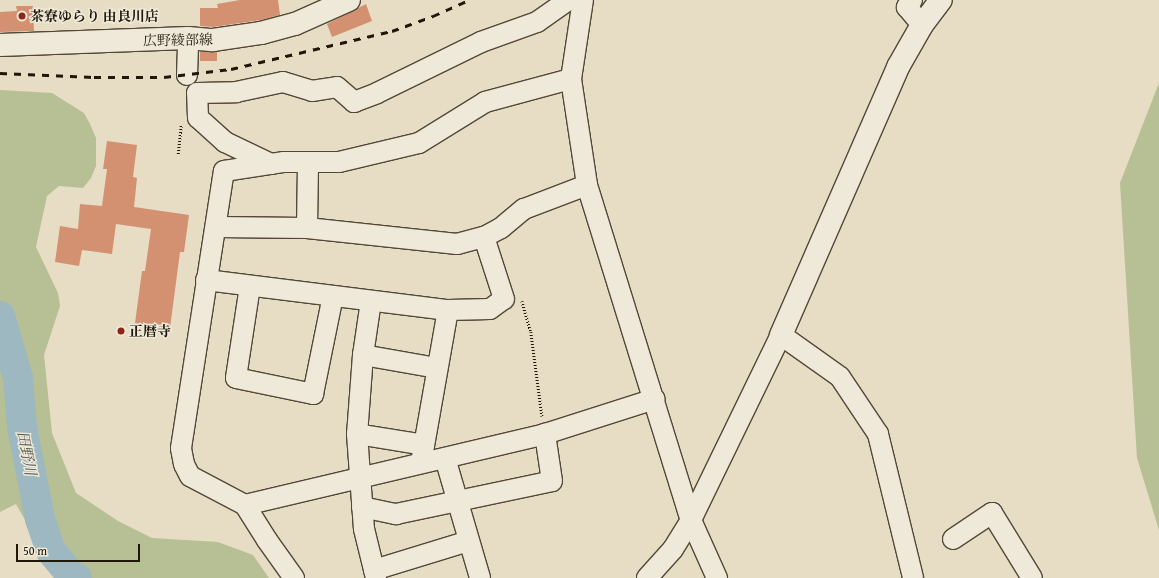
<!DOCTYPE html>
<html>
<head>
<meta charset="utf-8">
<style>
	body { margin:0 }
	#map { position:relative; width:1159px; height:578px; overflow:hidden; background:#e7ddc4; font-family:"Gentium Book Plus","Noto Serif JP",serif }
	div>[style] { position:absolute }
	.green>* { inset:0; background:#b6c094 }
	.river>* { height:30px; margin:-15px; padding:0 15px; transform-origin:15px; border-radius:15px; background:#9db8c0 }
	.building>* { inset:0; background:#d39171; transform-origin:0 0 }
	.path>* { height:2.5px; margin-top:-1.25px; transform-origin:0; background:repeating-linear-gradient(90deg,#201709 0 1px,transparent 0 3px) }
	.roads { filter:drop-shadow(1px 0 #524838) drop-shadow(-1px 0 #524838) drop-shadow(0 1px #524838) drop-shadow(0 -1px #524838) }
	.street>* { height:20px; margin:-10px; padding:0 10px; transform-origin:10px; border-radius:10px; background:#efe9d9 }
	.secondary>* { height:22px; margin:-11px; padding:0 11px; transform-origin:11px; border-radius:11px; background:#efe9d9 }
	.rail>* { height:3px; margin-top:-1.5px; transform-origin:0; background:repeating-linear-gradient(90deg,#201709 0 7px,transparent 0 14px) }
	.dots>* { width:11px; height:11px; translate:-50% -50%; box-sizing:border-box; border:2px solid #efe9d9; border-radius:50% }
	span { translate:-50% -50%; white-space:nowrap; text-align:center; line-height:1.15; -webkit-text-stroke:3px #efe9d9; paint-order:stroke }
	.poi-label { font-size:14px; color:#201709; font-weight:700 }
	.left { translate:0 -50%; text-align:left }
	.street-label { font-size:14px; color:#201709 }
	.water-label { font-size:15px; color:#4c4f49; font-style:italic }
	.scale { position:absolute; left:16px; top:544px; width:124px; height:18px; box-sizing:border-box; border:2px solid #201709; border-top:0; padding-left:5px; font-size:12px; line-height:14px; white-space:nowrap; color:#201709; -webkit-text-stroke:3px #efe9d9; paint-order:stroke }
</style>
</head>
<body>
<div id="map">
	<div class="green">
		<div style="clip-path:polygon(1159px 83px,1159px 530px,1137px 458px,1120px 183px)"></div>
		<div style="clip-path:polygon(0 90px,52px 93px,84px 113px,90px 124px,96px 138px,96px 166px,91px 178px,83px 188px,59px 186px,47px 196px,36px 247px,58px 293px,60px 306px,44px 355px,52px 433px,76px 493px,118px 521px,152px 538px,218px 542px,253px 555px,269px 578px,58px 578px,16px 504px,0 512px)"></div>
	</div>
	<div class="river">
		<div style="left:0;top:316px;width:65px;rotate:73.8deg"></div>
		<div style="left:18px;top:378px;width:49px;rotate:85.3deg"></div>
		<div style="left:22px;top:427px;width:94px;rotate:78.9deg"></div>
		<div style="left:40px;top:519px;width:34px;rotate:71deg"></div>
		<div style="left:51px;top:551px;width:30px;rotate:50deg"></div>
		<div style="left:70px;top:574px;width:8px;rotate:30deg"></div>
	</div>
	<div class="building">
		<div style="clip-path:polygon(240px 0,278px 0,280px 15px,261px 20px,213px 27px,200px 26px,200px 8px,218px 8px,217px 4px)"></div>
		<div style="clip-path:polygon(366px 4px,372px 21px,332px 37px,327px 24px)"></div>
		<div style="clip-path:polygon(16px 6px,33px 6px,34px 31px,0 32px,0 12px,17px 11px)"></div>
		<div style="left:200px;top:52px;width:17px;height:9px"></div>
		<div style="clip-path:polygon(107px 141px,137px 145px,133px 177px,137px 178px,134px 207px,189px 215px,184px 252px,180px 252px,170px 328px,135px 323px,142px 271px,145px 271px,151px 229px,116px 224px,112px 254px,82px 250px,79px 266px,55px 262px,60px 226px,78px 229px,80px 204px,102px 206px,107px 169px,103px 169px)"></div>
	</div>
	<div class="path">
		<div style="left:178px;top:154px;width:29px;rotate:-84deg"></div>
		<div style="left:522px;top:301px;width:32px;rotate:74deg"></div>
		<div style="left:531px;top:332px;width:85px;rotate:82.5deg"></div>
	</div>
	<div class="roads">
		<div class="street">
			<div style="left:912px;top:0;width:9px;rotate:126deg"></div>
			<div style="left:907px;top:7px;width:23px;rotate:50deg"></div>
			<div style="left:187px;top:75px;width:37px;rotate:-88deg"></div>
			<div style="left:571px;top:79px;width:80px;rotate:-81.4deg"></div>
			<div style="left:271px;top:164px;width:51px;rotate:-154.4deg"></div>
			<div style="left:225px;top:142px;width:36px;rotate:-138deg"></div>
			<div style="left:198px;top:118px;width:25px;rotate:-92deg"></div>
			<div style="left:197px;top:93px;width:39px;rotate:-1deg"></div>
			<div style="left:236px;top:92px;width:48px;rotate:-12deg"></div>
			<div style="left:283px;top:82px;width:30px;rotate:17deg"></div>
			<div style="left:312px;top:91px;width:25px;rotate:-9deg"></div>
			<div style="left:337px;top:87px;width:23px;rotate:41deg"></div>
			<div style="left:354px;top:102px;width:25px;rotate:-21deg"></div>
			<div style="left:377px;top:93px;width:116px;rotate:-26.1deg"></div>
			<div style="left:481px;top:42px;width:59px;rotate:-19.7deg"></div>
			<div style="left:537px;top:22px;width:39px;rotate:-35deg"></div>
			<div style="left:217px;top:227px;width:90px;rotate:0.6deg"></div>
			<div style="left:307px;top:228px;width:151px;rotate:6.1deg"></div>
			<div style="left:457px;top:244px;width:28px;rotate:-15deg"></div>
			<div style="left:484px;top:237px;width:19px;rotate:-28deg"></div>
			<div style="left:501px;top:228px;width:30px;rotate:-40deg"></div>
			<div style="left:524px;top:209px;width:67px;rotate:-20.9deg"></div>
			<div style="left:307px;top:228px;width:66px;rotate:-89.1deg"></div>
			<div style="left:206px;top:280px;width:244px;rotate:7.1deg"></div>
			<div style="left:448px;top:310px;width:42px;rotate:-1.4deg"></div>
			<div style="left:490px;top:309px;width:17px;rotate:-36deg"></div>
			<div style="left:504px;top:299px;width:65px;rotate:-107.9deg"></div>
			<div style="left:250px;top:286px;width:93px;rotate:98.7deg"></div>
			<div style="left:236px;top:378px;width:79px;rotate:11.7deg"></div>
			<div style="left:313px;top:394px;width:100px;rotate:-78.5deg"></div>
			<div style="left:371px;top:301px;width:55px;rotate:98.4deg"></div>
			<div style="left:363px;top:355px;width:79px;rotate:94.3deg"></div>
			<div style="left:357px;top:434px;width:95px;rotate:85.8deg"></div>
			<div style="left:364px;top:529px;width:50px;rotate:76.2deg"></div>
			<div style="left:363px;top:355px;width:75px;rotate:10deg"></div>
			<div style="left:357px;top:434px;width:68px;rotate:9.3deg"></div>
			<div style="left:445px;top:458px;width:125px;rotate:73.7deg"></div>
			<div style="left:421px;top:463px;width:155px;rotate:-80deg"></div>
			<div style="left:245px;top:505px;width:308px;rotate:-13.3deg"></div>
			<div style="left:545px;top:434px;width:115px;rotate:-17.7deg"></div>
			<div style="left:362px;top:507px;width:35px;rotate:12deg"></div>
			<div style="left:396px;top:514px;width:159px;rotate:-11.9deg"></div>
			<div style="left:552px;top:481px;width:48px;rotate:-98.5deg"></div>
			<div style="left:953px;top:539px;width:47px;rotate:-33.7deg"></div>
			<div style="left:992px;top:513px;width:76px;rotate:58.4deg"></div>
			<div style="left:374px;top:570px;width:99px;rotate:-17deg"></div>
			<div style="left:294px;top:578px;width:47px;rotate:-125.4deg"></div>
			<div style="left:267px;top:540px;width:41px;rotate:-122.2deg"></div>
			<div style="left:245px;top:505px;width:62px;rotate:-152.2deg"></div>
			<div style="left:190px;top:476px;width:13px;rotate:-117deg"></div>
			<div style="left:184px;top:464px;width:16px;rotate:-101deg"></div>
			<div style="left:181px;top:448px;width:280px;rotate:-81.2deg"></div>
			<div style="left:224px;top:171px;width:61px;rotate:-8.5deg"></div>
			<div style="left:284px;top:162px;width:55px"></div>
			<div style="left:339px;top:162px;width:82px;rotate:-13.4deg"></div>
			<div style="left:419px;top:143px;width:78px;rotate:-31.8deg"></div>
			<div style="left:485px;top:102px;width:89px;rotate:-15deg"></div>
			<div style="left:571px;top:79px;width:107px;rotate:81.4deg"></div>
			<div style="left:587px;top:185px;width:351px;rotate:72.8deg"></div>
			<div style="left:691px;top:520px;width:64px;rotate:65.9deg"></div>
			<div style="left:647px;top:578px;width:39px;rotate:-48deg"></div>
			<div style="left:673px;top:549px;width:34px;rotate:-58deg"></div>
			<div style="left:691px;top:520px;width:206px;rotate:-64.1deg"></div>
			<div style="left:781px;top:335px;width:72px;rotate:35.4deg"></div>
			<div style="left:840px;top:377px;width:69px;rotate:56.3deg"></div>
			<div style="left:878px;top:434px;width:148px;rotate:76.3deg"></div>
		</div>
		<div class="secondary">
			<div style="left:0;top:45px;width:188px;rotate:-2.1deg"></div>
			<div style="left:188px;top:38px;width:25px;rotate:5deg"></div>
			<div style="left:213px;top:40px;width:49px;rotate:-8.3deg"></div>
			<div style="left:261px;top:33px;width:35px;rotate:-15deg"></div>
			<div style="left:295px;top:24px;width:59px;rotate:-24deg"></div>
			<div style="left:781px;top:335px;width:292px;rotate:-66.4deg"></div>
			<div style="left:898px;top:67px;width:48px;rotate:-60.3deg"></div>
			<div style="left:922px;top:25px;width:31px;rotate:-53deg"></div>
		</div>
	</div>
	<div class="rail">
		<div style="left:0;top:73px;width:94px;rotate:2.4deg"></div>
		<div style="left:94px;top:77px;width:70px"></div>
		<div style="left:164px;top:77px;width:67px;rotate:-6.8deg"></div>
		<div style="left:231px;top:69px;width:165px;rotate:-13.3deg"></div>
		<div style="left:392px;top:31px;width:44px;rotate:-20.1deg"></div>
		<div style="left:433px;top:16px;width:39px;rotate:-24deg"></div>
	</div>
	<div class="dots">
		<div style="left:22px;top:16px;background:#8f2418"></div>
		<div style="left:121px;top:331px;background:#8f2418"></div>
	</div>
	<div class="poi-label">
		<span class="left" style="left:30px;top:16px">茶寮ゆらり 由良川店</span>
		<span class="left" style="left:129px;top:331px">正暦寺</span>
	</div>
	<div class="street-label">
		<span style="left:178px;top:40px;rotate:-1deg">広野綾部線</span>
	</div>
	<div class="water-label">
		<span style="left:27px;top:453px;rotate:79deg">田野川</span>
	</div>
	<div class="scale">50 m</div>
</div>
</body>
</html>
